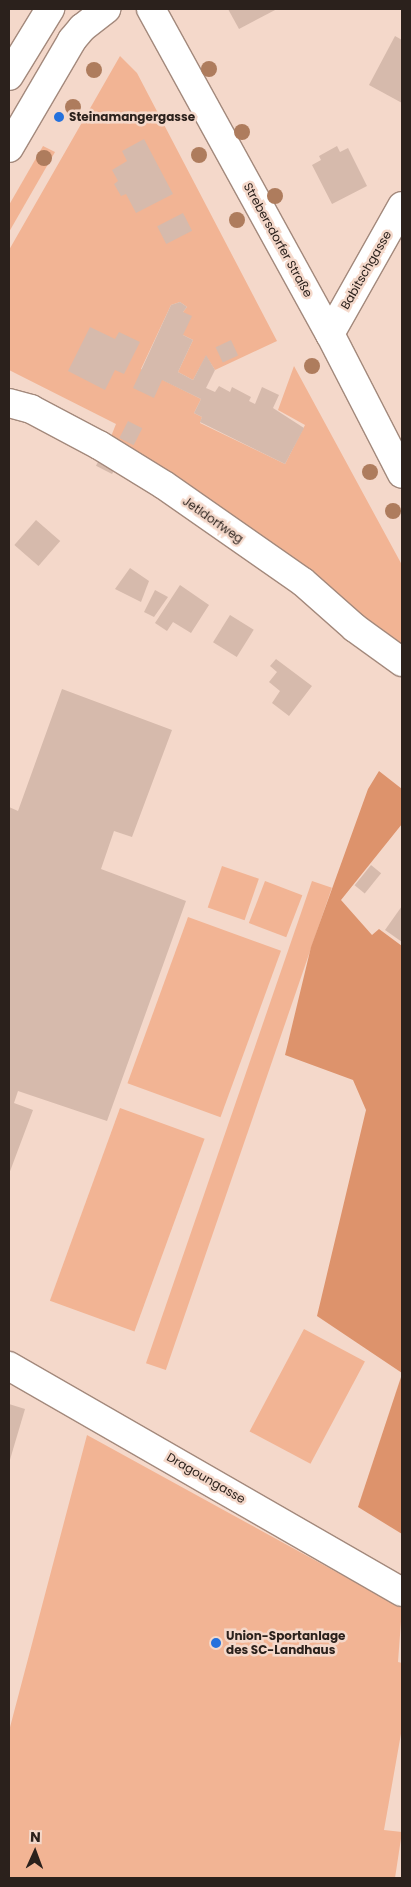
<!DOCTYPE html>
<html>
<head>
<meta charset="utf-8">
<style>
	body { margin:0 }
	#map { position:relative; width:411px; height:1887px; overflow:hidden; background:#f4d8ca; font-family:Poppins,sans-serif }
	div>[style] { position:absolute }
	.green>* { inset:0; background:#f2b494; transform-origin:0 0 }
	.forest>* { inset:0; background:#dd936c }
	.building>* { inset:0; background:#d6baac; transform-origin:0 0 }
	.roads { filter:drop-shadow(1px 0 #a3897c) drop-shadow(-1px 0 #a3897c) drop-shadow(0 1px #a3897c) drop-shadow(0 -1px #a3897c) }
	.minor>* { height:28px; margin:-14px; padding:0 14px; transform-origin:14px; border-radius:14px; background:#fff }
	.trees>* { width:16px; height:16px; margin:-8px; border-radius:50%; background:#ae7c5d }
	.dots>* { width:14px; height:14px; translate:-50% -50%; box-sizing:border-box; border:2px solid #f4d8ca; border-radius:50% }
	span { translate:-50% -50%; white-space:nowrap; text-align:center; line-height:1.15; -webkit-text-stroke:5px #f4d8ca; paint-order:stroke }
	.poi-label { font-size:12px; color:#2b211c; font-weight:700 }
	.left { translate:0 -50%; text-align:left }
	.street-label { font-size:12px; color:#2b211c }
	.frame { position:absolute; inset:0; border:10px solid #2b211c; pointer-events:none }
	.north { position:absolute; left:10px; top:1827px; width:50px; height:50px; -webkit-text-stroke:4px #f4d8ca; paint-order:stroke; rotate:2deg; font-size:14px; font-weight:700; line-height:20px; text-align:center; color:#2b211c }
	.north::after { content:''; display:block; margin:auto; width:18px; height:22px; background:#2b211c; clip-path:polygon(50% 0,100% 100%,50% 72%,0 100%) }
</style>
</head>
<body>
<div id="map">
	<div class="green">
		<div style="clip-path:polygon(120px 56px,137px 73px,277px 341px,215px 370px,206px 356px,193px 380px,178px 372px,193px 340px,183px 335px,183px 312px,187px 307px,180px 302px,171px 305px,141px 369px,201px 399px,194px 413px,202px 417px,200px 423px,285px 464px,305px 425px,278px 410px,294px 366px,402px 565px,402px 655px,110px 439px,116px 424px,9px 370px,9px 250px)"></div>
		<div style="clip-path:polygon(43px 146px,55px 152px,9px 232px,9px 205px)"></div>
		<div style="left:222px;top:866px;width:39px;height:44px;rotate:19deg"></div>
		<div style="left:265px;top:881px;width:40px;height:45px;rotate:21deg"></div>
		<div style="left:312px;top:881px;width:21px;height:510px;rotate:19deg"></div>
		<div style="left:188px;top:917px;width:99px;height:177px;rotate:20deg"></div>
		<div style="left:120px;top:1108px;width:90px;height:205px;rotate:20deg"></div>
		<div style="left:304px;top:1329px;width:69px;height:116px;rotate:28deg"></div>
		<div style="clip-path:polygon(87px 1435px,402px 1608px,398px 1662px,402px 1663px,402px 1728px,384px 1830px,402px 1832px,395px 1878px,9px 1878px,9px 1731px)"></div>
	</div>
	<div class="forest">
		<div style="clip-path:polygon(379px 771px,402px 789px,402px 824px,341px 900px,372px 935px,379px 929px,402px 946px,402px 1373px,317px 1316px,366px 1110px,353px 1080px,285px 1055px,311px 947px,368px 789px)"></div>
		<div style="clip-path:polygon(402px 1374px,402px 1534px,358px 1507px)"></div>
	</div>
	<div class="building">
		<div style="clip-path:polygon(228px 9px,277px 9px,239px 29px)"></div>
		<div style="clip-path:polygon(395px 36px,402px 40px,402px 103px,369px 85px)"></div>
		<div style="clip-path:polygon(144px 139px,173px 194px,136px 213px,126px 194px,121px 196px,114px 184px,118px 181px,112px 170px,127px 161px,122px 151px)"></div>
		<div style="clip-path:polygon(337px 146px,340px 152px,348px 148px,367px 186px,332px 204px,312px 165px,321px 160px,319px 156px)"></div>
		<div style="left:183px;top:213px;width:20px;height:29px;rotate:63deg"></div>
		<div style="clip-path:polygon(180px 302px,187px 307px,183px 312px,192px 316px,183px 335px,193px 340px,178px 372px,193px 380px,206px 355px,215px 370px,206px 388px,215px 392px,219px 386px,230px 392px,232px 387px,251px 397px,249px 401px,255px 404px,262px 387px,279px 395px,273px 408px,304px 428px,285px 464px,200px 422px,202px 417px,194px 413px,201px 399px,162px 380px,154px 398px,133px 388px,171px 305px)"></div>
		<div style="clip-path:polygon(90px 327px,115px 339px,119px 332px,140px 342px,124px 374px,115px 370px,105px 390px,68px 371px)"></div>
		<div style="left:231px;top:340px;width:17px;height:17px;rotate:65deg"></div>
		<div style="left:128px;top:421px;width:16px;height:19px;rotate:27deg"></div>
		<div style="left:101px;top:456px;width:18px;height:11px;rotate:27deg"></div>
		<div style="left:36px;top:520px;width:32px;height:33px;rotate:41deg"></div>
		<div style="clip-path:polygon(130px 568px,149px 581px,141px 602px,115px 589px)"></div>
		<div style="clip-path:polygon(180px 585px,209px 605px,191px 633px,173px 622px,167px 631px,155px 623px)"></div>
		<div style="clip-path:polygon(155px 590px,168px 597px,154px 617px,144px 612px)"></div>
		<div style="left:230px;top:615px;width:28px;height:32px;rotate:32deg"></div>
		<div style="clip-path:polygon(276px 659px,312px 686px,289px 716px,272px 703px,280px 691px,269px 682px,277px 672px,270px 666px)"></div>
		<div style="clip-path:polygon(62px 689px,172px 730px,132px 837px,114px 831px,101px 869px,186px 901px,107px 1121px,18px 1091px,14px 1103px,33px 1110px,9px 1174px,9px 807px,18px 811px)"></div>
		<div style="left:371px;top:865px;width:13px;height:26px;rotate:39deg"></div>
		<div style="clip-path:polygon(402px 906px,402px 942px,385px 930px)"></div>
		<div style="clip-path:polygon(9px 1404px,25px 1409px,9px 1463px)"></div>
	</div>
	<div class="roads">
		<div class="minor">
			<div style="left:151px;top:9px;width:371px;rotate:61.2deg"></div>
			<div style="left:330px;top:334px;width:157px;rotate:62.8deg"></div>
			<div style="left:9px;top:76px;width:79px;rotate:-58.5deg"></div>
			<div style="left:9px;top:148px;width:125px;rotate:-59.7deg"></div>
			<div style="left:72px;top:40px;width:16px;rotate:-50deg"></div>
			<div style="left:82px;top:28px;width:31px;rotate:-38deg"></div>
			<div style="left:330px;top:334px;width:147px;rotate:-60.6deg"></div>
			<div style="left:9px;top:403px;width:23px;rotate:15deg"></div>
			<div style="left:31px;top:409px;width:77px;rotate:27.9deg"></div>
			<div style="left:99px;top:445px;width:76px;rotate:31.6deg"></div>
			<div style="left:164px;top:485px;width:169px;rotate:34.9deg"></div>
			<div style="left:303px;top:582px;width:69px;rotate:41.5deg"></div>
			<div style="left:355px;top:628px;width:58px;rotate:35.9deg"></div>
			<div style="left:9px;top:1366px;width:453px;rotate:29.9deg"></div>
		</div>
	</div>
	<div class="trees">
		<div style="left:209px;top:69px"></div>
		<div style="left:94px;top:70px"></div>
		<div style="left:73px;top:107px"></div>
		<div style="left:242px;top:132px"></div>
		<div style="left:199px;top:155px"></div>
		<div style="left:44px;top:158px"></div>
		<div style="left:275px;top:196px"></div>
		<div style="left:237px;top:220px"></div>
		<div style="left:312px;top:366px"></div>
		<div style="left:370px;top:472px"></div>
		<div style="left:393px;top:511px"></div>
	</div>
	<div class="dots">
		<div style="left:59px;top:117px;background:#2471dd"></div>
		<div style="left:216px;top:1643px;background:#2471dd"></div>
	</div>
	<div class="poi-label">
		<span class="left" style="left:69px;top:117px">Steinamangergasse</span>
		<span class="left" style="left:226px;top:1643px">Union-Sportanlage<br>des SC-Landhaus</span>
	</div>
	<div class="street-label">
		<span style="left:278px;top:240px;rotate:61deg">Strebersdorfer Straße</span>
		<span style="left:366px;top:270px;rotate:-60deg">Babitschgasse</span>
		<span style="left:213px;top:520px;rotate:35deg">Jetldorfweg</span>
		<span style="left:206px;top:1478px;rotate:30deg">Dragoungasse</span>
	</div>
	<div class="frame"></div>
	<div class="north">N</div>
</div>
</body>
</html>
